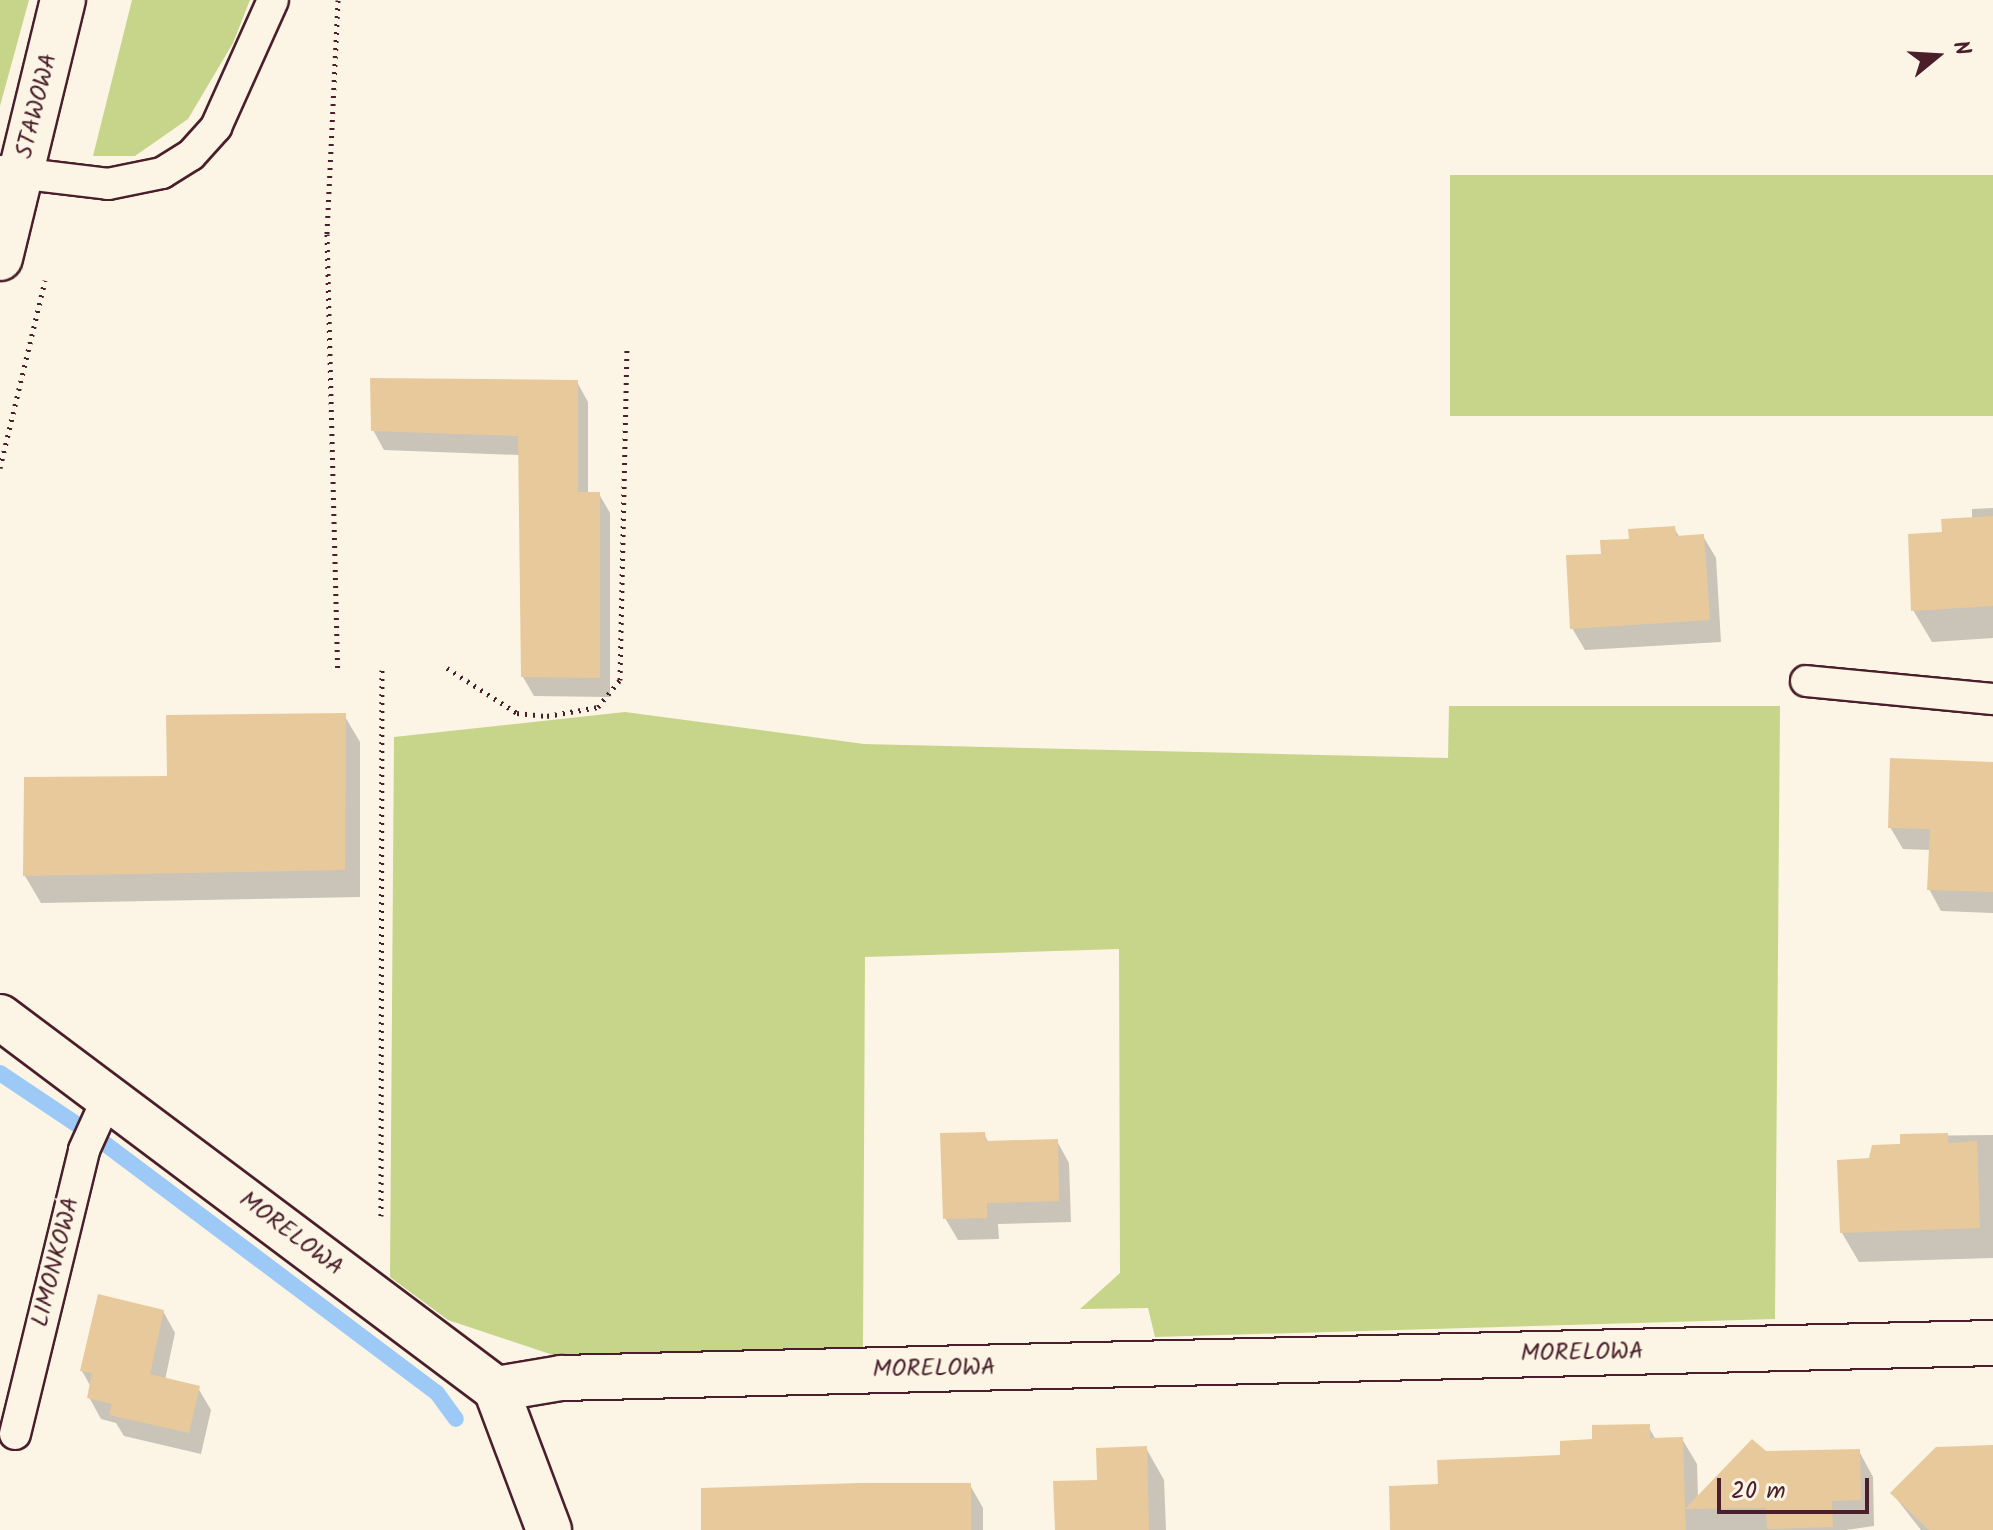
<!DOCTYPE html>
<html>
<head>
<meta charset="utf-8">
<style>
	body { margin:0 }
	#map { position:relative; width:1993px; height:1530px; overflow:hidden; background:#fcf5e5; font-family:Kalam,sans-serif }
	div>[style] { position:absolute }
	.green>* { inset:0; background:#c6d589; transform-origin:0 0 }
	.shadow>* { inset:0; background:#0003 }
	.stream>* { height:16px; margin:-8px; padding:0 8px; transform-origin:8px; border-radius:8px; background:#9dc9f7 }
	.building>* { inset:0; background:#e8c99b }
	.path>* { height:5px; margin-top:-2.5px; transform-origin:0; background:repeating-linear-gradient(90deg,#4a1f2b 0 2px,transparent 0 8px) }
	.roads { filter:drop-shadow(2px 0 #4a1f2b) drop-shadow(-2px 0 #4a1f2b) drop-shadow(0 2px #4a1f2b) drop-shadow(0 -2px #4a1f2b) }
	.lane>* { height:30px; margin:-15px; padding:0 15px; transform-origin:15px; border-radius:15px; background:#fcf5e5 }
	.street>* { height:44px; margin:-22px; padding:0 22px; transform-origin:22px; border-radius:22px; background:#fcf5e5 }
	.secondary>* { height:44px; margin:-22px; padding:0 22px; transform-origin:22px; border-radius:22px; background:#fcf5e5 }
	span { translate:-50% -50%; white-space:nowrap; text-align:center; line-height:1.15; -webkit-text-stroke:6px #fcf5e5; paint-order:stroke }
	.street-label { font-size:24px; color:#4a1f2b }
	.north { position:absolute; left:1897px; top:16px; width:80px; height:80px; -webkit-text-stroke:6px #fcf5e5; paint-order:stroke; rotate:72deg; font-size:22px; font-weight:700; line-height:32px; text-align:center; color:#4a1f2b }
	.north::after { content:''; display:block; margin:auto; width:28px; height:36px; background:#4a1f2b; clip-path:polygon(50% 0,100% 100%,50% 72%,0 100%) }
	.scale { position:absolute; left:1717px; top:1478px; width:152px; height:36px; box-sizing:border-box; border:4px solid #4a1f2b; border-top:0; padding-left:10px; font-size:24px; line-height:28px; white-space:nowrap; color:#4a1f2b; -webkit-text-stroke:6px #fcf5e5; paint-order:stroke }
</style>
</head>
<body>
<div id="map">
	<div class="green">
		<div style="clip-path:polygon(0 0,29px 0,0 106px)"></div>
		<div style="clip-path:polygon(132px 0,250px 0,233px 43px,188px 119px,135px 156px,93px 156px)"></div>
		<div style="left:1993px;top:175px;width:241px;height:543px;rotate:90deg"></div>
		<div style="clip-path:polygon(1449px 706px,1780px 706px,1775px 1319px,1155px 1337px,1148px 1308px,1080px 1309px,1120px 1273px,1119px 949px,865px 957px,863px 1347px,553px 1355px,448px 1320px,390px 1277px,394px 737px,625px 712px,864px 744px,1448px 758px)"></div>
	</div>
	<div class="shadow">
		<div style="clip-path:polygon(577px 382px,588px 402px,588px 494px,599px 494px,610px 513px,610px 697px,534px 696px,523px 677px,520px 455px,384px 450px,373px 430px)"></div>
		<div style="clip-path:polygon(1993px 508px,1993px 638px,1932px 642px,1913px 610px,1944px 534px,1972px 519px,1972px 509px)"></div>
		<div style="clip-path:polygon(1674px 528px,1680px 538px,1703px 536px,1716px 558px,1721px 642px,1585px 650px,1572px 628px,1603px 556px)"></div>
		<div style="clip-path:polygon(344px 715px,360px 742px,360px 897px,41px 903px,25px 876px,169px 778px)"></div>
		<div style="clip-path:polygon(1993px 764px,1993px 913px,1941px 911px,1929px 889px,1931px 850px,1903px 849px,1890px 827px)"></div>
		<div style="clip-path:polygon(984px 1134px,989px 1143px,1057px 1141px,1069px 1163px,1071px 1222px,998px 1224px,999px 1239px,958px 1240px,945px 1218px)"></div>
		<div style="clip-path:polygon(1993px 1135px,1993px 1258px,1859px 1262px,1842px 1233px,1871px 1160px,1902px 1146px,1902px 1136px)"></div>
		<div style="clip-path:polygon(163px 1311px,175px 1333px,165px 1380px,198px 1388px,211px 1410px,201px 1454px,124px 1436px,116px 1423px,101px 1419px,89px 1397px,91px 1387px,82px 1371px)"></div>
		<div style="clip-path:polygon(1648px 1426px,1656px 1440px,1682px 1439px,1697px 1464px,1698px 1498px,1765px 1453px,1859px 1451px,1873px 1477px,1874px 1526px,1846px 1530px,1392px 1530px,1440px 1486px,1562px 1457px)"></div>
		<div style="clip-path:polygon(1146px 1448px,1164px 1480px,1166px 1530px,1057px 1530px,1099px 1482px)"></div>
		<div style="clip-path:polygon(1993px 1456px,1993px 1530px,1921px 1530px,1892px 1493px)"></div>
		<div style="clip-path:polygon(970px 1485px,983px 1508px,983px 1530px,703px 1530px)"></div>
	</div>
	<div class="stream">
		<div style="left:0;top:1073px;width:120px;rotate:33.8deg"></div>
		<div style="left:100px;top:1140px;width:421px;rotate:36.9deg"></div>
		<div style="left:437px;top:1393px;width:32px;rotate:54deg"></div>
	</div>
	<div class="building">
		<div style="clip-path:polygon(370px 378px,578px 380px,578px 492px,600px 492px,600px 678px,521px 677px,518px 436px,371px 431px)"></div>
		<div style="clip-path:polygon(1993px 516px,1993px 606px,1911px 611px,1908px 534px,1942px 532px,1941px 519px)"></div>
		<div style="clip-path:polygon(1675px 526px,1676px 536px,1704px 534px,1710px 620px,1570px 629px,1566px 555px,1601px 554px,1600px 540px,1629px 539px,1628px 529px)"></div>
		<div style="clip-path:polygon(346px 713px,345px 870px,23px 876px,24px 777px,167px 776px,166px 715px)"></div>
		<div style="clip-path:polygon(1890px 758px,1993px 762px,1993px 892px,1927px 890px,1930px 829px,1888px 828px)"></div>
		<div style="clip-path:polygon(985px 1132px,986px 1141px,1058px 1139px,1059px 1201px,987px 1203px,987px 1218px,943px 1219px,940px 1133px)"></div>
		<div style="clip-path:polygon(1948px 1133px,1948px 1143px,1977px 1141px,1980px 1228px,1840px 1233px,1837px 1160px,1869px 1158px,1872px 1145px,1900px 1144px,1900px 1134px)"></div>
		<div style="clip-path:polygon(98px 1294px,164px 1310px,150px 1374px,200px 1386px,189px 1433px,109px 1415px,112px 1404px,87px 1398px,92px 1373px,80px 1371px)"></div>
		<div style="clip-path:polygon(1650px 1424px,1650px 1438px,1683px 1437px,1685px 1509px,1752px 1439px,1766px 1451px,1860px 1449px,1861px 1500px,1832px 1501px,1833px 1527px,1767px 1529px,1766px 1508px,1685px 1509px,1686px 1530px,1390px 1530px,1389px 1486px,1438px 1484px,1437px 1460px,1560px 1455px,1560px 1441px,1592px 1439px,1592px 1425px)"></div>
		<div style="clip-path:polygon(1993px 1445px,1993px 1530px,1929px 1530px,1890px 1493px,1936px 1447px)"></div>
		<div style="clip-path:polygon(1147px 1446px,1149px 1530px,1055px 1530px,1053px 1481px,1097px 1480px,1096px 1448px)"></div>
		<div style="clip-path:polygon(860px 1483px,971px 1483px,971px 1530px,701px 1530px,701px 1488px)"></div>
	</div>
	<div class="path">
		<div style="left:338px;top:0;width:234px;rotate:92.7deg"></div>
		<div style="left:327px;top:234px;width:437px;rotate:88.6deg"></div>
		<div style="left:0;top:468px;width:193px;rotate:-76.5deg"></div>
		<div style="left:447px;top:668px;width:83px;rotate:32.7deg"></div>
		<div style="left:517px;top:713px;width:30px;rotate:6deg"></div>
		<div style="left:547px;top:716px;width:52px;rotate:-10deg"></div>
		<div style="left:598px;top:707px;width:35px;rotate:-51deg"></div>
		<div style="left:620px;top:680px;width:331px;rotate:-88.8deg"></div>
		<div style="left:381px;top:1216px;width:546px;rotate:-89.9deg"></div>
	</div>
	<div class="roads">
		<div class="lane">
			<div style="left:1px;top:171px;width:108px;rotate:6.9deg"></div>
			<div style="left:108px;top:184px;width:55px;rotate:-11.5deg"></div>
			<div style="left:162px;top:173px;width:34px;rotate:-32deg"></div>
			<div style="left:191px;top:155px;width:38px;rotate:-48deg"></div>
			<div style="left:216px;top:127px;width:139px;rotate:-65.8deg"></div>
			<div style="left:1806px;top:681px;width:188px;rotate:5.5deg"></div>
			<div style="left:15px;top:1434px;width:292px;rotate:-76.3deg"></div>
			<div style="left:84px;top:1150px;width:60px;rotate:-65.6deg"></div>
		</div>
		<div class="street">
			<div style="left:0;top:1017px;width:620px;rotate:36.87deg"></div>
			<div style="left:496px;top:1389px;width:66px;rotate:-9.6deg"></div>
			<div style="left:561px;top:1378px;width:1432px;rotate:-1.4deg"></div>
			<div style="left:496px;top:1389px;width:151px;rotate:69.4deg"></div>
		</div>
		<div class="secondary">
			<div style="left:0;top:258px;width:266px;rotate:-76.3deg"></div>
		</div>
	</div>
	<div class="street-label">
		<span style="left:37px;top:106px;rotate:-76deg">STAWOWA</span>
		<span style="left:291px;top:1234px;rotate:37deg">MORELOWA</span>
		<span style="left:56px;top:1262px;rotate:-76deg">LIMONKOWA</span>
		<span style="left:1582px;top:1353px;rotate:-1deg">MORELOWA</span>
		<span style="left:934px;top:1369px;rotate:-1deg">MORELOWA</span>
	</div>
	<div class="north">N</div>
	<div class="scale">20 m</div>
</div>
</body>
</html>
